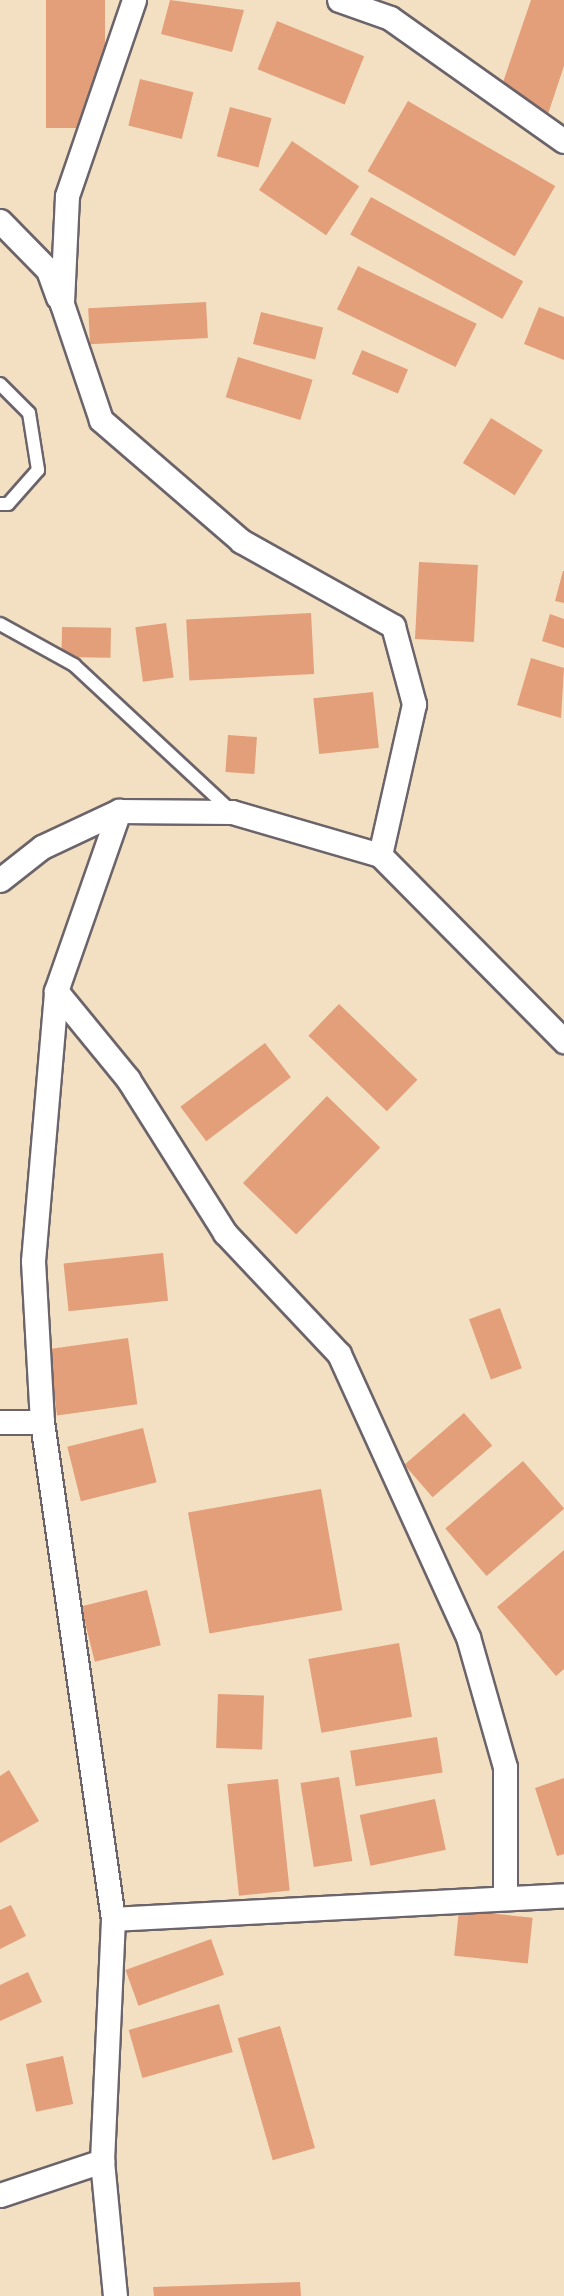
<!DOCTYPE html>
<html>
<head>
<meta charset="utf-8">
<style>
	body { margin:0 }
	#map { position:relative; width:564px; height:2296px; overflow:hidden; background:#f3e0c2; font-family:Itim,sans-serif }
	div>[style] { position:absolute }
	.building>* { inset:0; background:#e39e7a; transform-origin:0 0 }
	.roads { filter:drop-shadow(2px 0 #6b646a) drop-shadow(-2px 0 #6b646a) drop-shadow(0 2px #6b646a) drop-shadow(0 -2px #6b646a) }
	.lane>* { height:12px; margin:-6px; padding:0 6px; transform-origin:6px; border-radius:6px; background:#fff }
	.street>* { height:23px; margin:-11.5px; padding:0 11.5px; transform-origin:11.5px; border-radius:11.5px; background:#fff }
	span { translate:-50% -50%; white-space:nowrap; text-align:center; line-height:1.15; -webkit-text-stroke:6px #fcf5e5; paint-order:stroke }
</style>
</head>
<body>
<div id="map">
	<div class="building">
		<div style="left:46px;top:0;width:59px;height:128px"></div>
		<div style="clip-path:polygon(170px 0,244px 10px,232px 52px,161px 34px)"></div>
		<div style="clip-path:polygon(531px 0,564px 0,564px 66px,548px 114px,498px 97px)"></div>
		<div style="left:277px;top:21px;width:94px;height:52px;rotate:22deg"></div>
		<div style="left:140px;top:79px;width:55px;height:48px;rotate:14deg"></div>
		<div style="left:408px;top:101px;width:170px;height:81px;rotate:30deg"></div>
		<div style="left:230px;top:107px;width:43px;height:51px;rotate:15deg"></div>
		<div style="left:292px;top:141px;width:81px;height:59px;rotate:34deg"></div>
		<div style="left:371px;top:197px;width:174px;height:43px;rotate:29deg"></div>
		<div style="left:358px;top:266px;width:132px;height:48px;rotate:26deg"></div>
		<div style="left:206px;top:302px;width:36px;height:118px;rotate:87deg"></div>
		<div style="clip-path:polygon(539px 307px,564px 317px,564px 360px,524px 344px)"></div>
		<div style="left:261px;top:312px;width:64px;height:33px;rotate:14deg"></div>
		<div style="left:362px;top:350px;width:50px;height:26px;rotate:23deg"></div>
		<div style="left:238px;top:357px;width:78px;height:42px;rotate:17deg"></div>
		<div style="left:491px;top:418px;width:61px;height:53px;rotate:32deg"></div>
		<div style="left:419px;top:562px;width:59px;height:77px;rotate:3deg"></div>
		<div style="clip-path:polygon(563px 571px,564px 571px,564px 603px,555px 601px)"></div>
		<div style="left:311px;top:613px;width:61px;height:125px;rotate:87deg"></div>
		<div style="clip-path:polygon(550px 614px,564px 619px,564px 648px,542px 641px)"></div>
		<div style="left:166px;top:623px;width:55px;height:31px;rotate:82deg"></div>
		<div style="left:62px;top:627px;width:49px;height:30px;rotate:1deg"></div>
		<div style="clip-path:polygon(531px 658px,564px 668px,561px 718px,517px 705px)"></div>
		<div style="left:373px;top:692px;width:56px;height:60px;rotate:84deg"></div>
		<div style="left:228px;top:735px;width:29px;height:37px;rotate:4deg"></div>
		<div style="left:339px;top:1004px;width:109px;height:44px;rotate:44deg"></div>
		<div style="left:265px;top:1043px;width:43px;height:106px;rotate:53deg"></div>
		<div style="left:327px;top:1096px;width:74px;height:121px;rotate:44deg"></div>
		<div style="left:163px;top:1253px;width:48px;height:100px;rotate:84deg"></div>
		<div style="left:500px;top:1308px;width:64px;height:33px;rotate:70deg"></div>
		<div style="left:128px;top:1338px;width:67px;height:81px;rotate:82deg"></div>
		<div style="left:464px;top:1413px;width:43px;height:79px;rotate:49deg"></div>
		<div style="left:143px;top:1428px;width:56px;height:78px;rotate:76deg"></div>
		<div style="left:523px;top:1461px;width:63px;height:103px;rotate:49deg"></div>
		<div style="left:321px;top:1489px;width:123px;height:135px;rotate:80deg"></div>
		<div style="clip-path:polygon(564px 1550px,564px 1669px,556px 1676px,497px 1607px)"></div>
		<div style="left:147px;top:1590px;width:57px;height:68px;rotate:76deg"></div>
		<div style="left:399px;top:1643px;width:75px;height:92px;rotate:80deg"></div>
		<div style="left:218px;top:1694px;width:46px;height:54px;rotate:2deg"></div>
		<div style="left:437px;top:1737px;width:36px;height:88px;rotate:81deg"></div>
		<div style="clip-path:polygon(9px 1770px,39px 1821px,0 1843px,0 1776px)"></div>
		<div style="left:339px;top:1777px;width:85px;height:39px;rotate:81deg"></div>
		<div style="clip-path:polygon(564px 1778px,564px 1854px,557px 1856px,535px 1788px)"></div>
		<div style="left:278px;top:1779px;width:112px;height:51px;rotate:84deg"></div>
		<div style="left:435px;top:1799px;width:52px;height:77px;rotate:78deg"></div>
		<div style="clip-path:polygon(11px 1905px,26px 1936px,0 1949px,0 1910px)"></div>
		<div style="left:459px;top:1910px;width:74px;height:46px;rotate:6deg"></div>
		<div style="left:211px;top:1939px;width:38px;height:91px;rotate:70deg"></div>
		<div style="clip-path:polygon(28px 1972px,42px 2002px,0 2021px,0 1985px)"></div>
		<div style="left:219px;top:2004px;width:50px;height:94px;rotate:74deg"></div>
		<div style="left:280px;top:2026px;width:127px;height:44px;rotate:74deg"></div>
		<div style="left:63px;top:2056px;width:49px;height:38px;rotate:78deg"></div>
		<div style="clip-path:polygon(300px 2282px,301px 2296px,154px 2296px,153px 2287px)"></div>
	</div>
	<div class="roads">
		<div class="lane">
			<div style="left:0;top:384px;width:41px;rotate:45deg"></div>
			<div style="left:29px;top:413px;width:58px;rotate:81deg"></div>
			<div style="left:38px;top:470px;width:45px;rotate:131.4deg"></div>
			<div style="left:8px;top:504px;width:8px;rotate:180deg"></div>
			<div style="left:0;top:624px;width:85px;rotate:29deg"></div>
			<div style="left:74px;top:665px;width:216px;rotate:42.9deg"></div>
		</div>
		<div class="street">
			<div style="left:134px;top:0;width:207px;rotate:108.9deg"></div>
			<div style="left:67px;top:196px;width:108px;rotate:92.7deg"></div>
			<div style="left:62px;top:304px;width:122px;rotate:71.4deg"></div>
			<div style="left:101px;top:420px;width:185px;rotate:40.8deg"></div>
			<div style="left:241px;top:541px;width:174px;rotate:29.2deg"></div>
			<div style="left:393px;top:626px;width:81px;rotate:74.9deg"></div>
			<div style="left:414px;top:704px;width:155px;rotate:102.7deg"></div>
			<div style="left:380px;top:855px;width:262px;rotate:45.3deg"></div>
			<div style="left:339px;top:0;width:54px;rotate:19.4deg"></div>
			<div style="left:390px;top:18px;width:213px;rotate:35.3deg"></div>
			<div style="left:0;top:221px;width:69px;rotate:45.6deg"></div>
			<div style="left:48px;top:270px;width:29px;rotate:70deg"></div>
			<div style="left:0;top:880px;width:53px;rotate:-38.2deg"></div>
			<div style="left:42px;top:847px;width:85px;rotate:-25.1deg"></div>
			<div style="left:119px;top:811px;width:113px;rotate:0.5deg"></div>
			<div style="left:232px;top:812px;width:154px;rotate:16.2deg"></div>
			<div style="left:56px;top:991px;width:114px;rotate:50.7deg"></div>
			<div style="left:128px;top:1079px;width:182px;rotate:57.8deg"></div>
			<div style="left:225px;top:1233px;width:166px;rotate:46.7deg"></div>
			<div style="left:339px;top:1354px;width:311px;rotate:65.5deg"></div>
			<div style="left:468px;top:1637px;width:135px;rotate:74.1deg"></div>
			<div style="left:505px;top:1767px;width:131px;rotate:90deg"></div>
			<div style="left:0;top:1422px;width:42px"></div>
			<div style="left:113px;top:1919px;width:502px;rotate:-98.13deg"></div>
			<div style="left:42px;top:1422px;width:161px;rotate:-93.2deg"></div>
			<div style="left:33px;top:1261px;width:271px;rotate:-85.1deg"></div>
			<div style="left:56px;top:991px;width:191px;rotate:-70.7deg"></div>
			<div style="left:0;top:2195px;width:108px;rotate:-18.4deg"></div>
			<div style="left:115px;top:2296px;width:136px;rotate:-95.5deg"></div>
			<div style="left:102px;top:2161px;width:242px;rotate:-87.4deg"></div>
			<div style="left:113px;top:1919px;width:452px;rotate:-3deg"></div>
		</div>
	</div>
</div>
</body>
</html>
